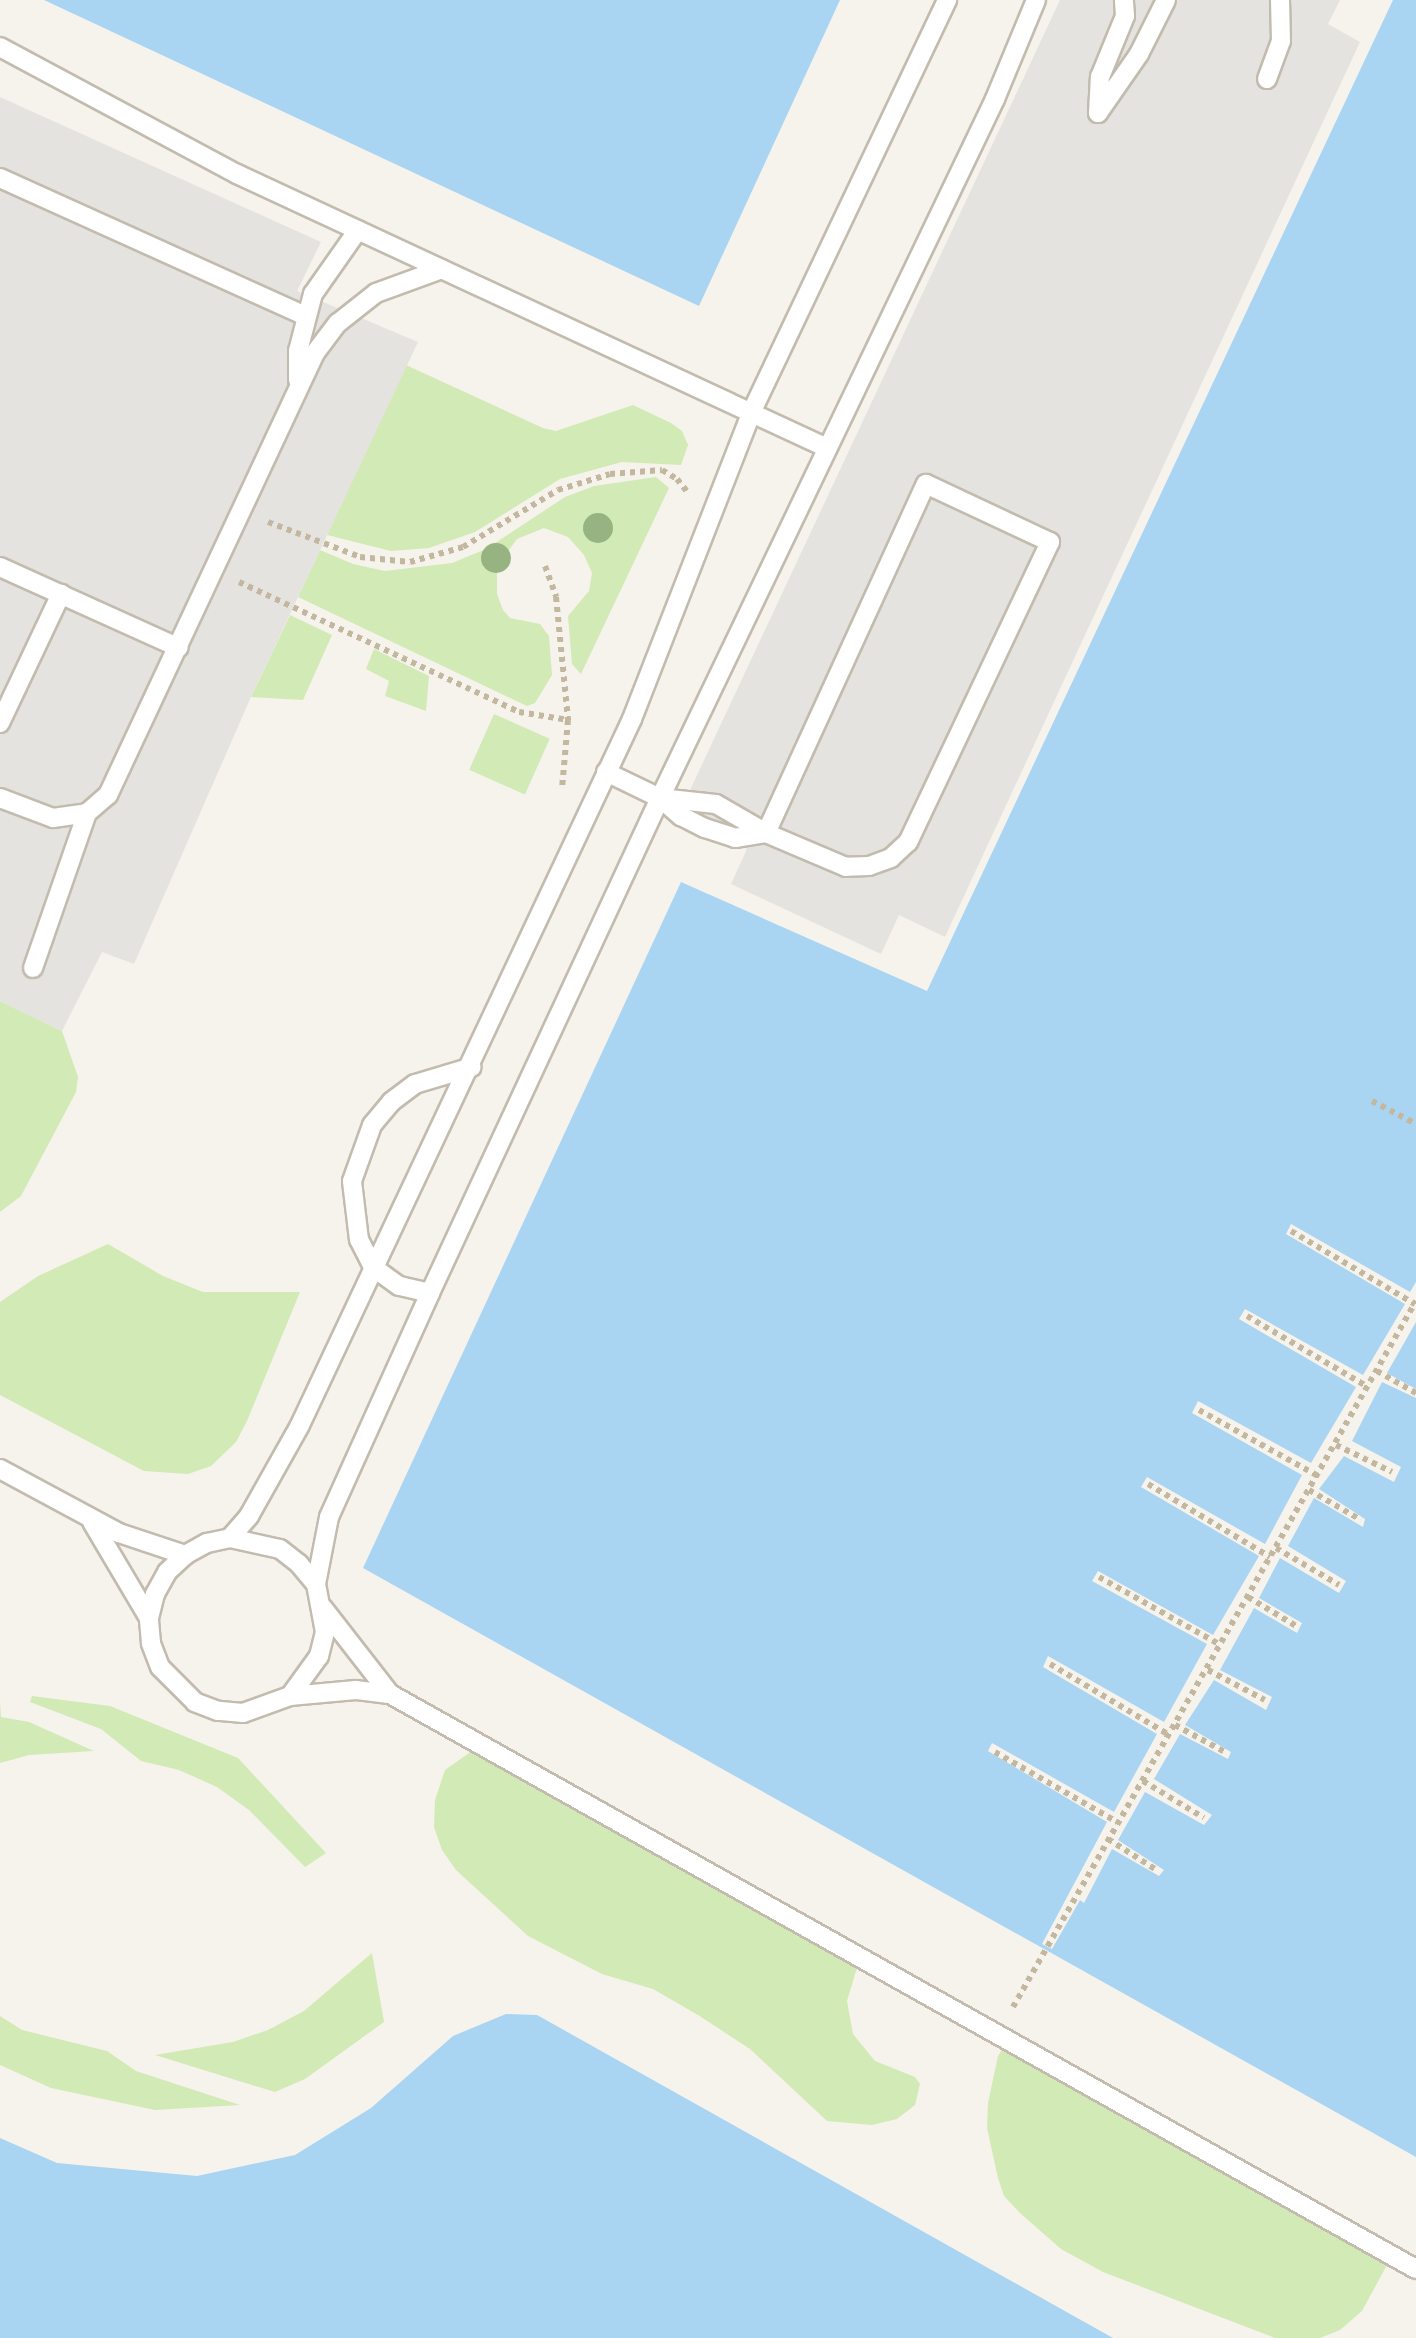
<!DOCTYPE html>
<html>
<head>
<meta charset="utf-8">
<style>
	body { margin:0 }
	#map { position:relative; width:1416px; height:2338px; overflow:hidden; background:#f6f3ec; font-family:"IBM Plex Sans",sans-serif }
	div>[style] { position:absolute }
	.green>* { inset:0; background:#d2eab5; transform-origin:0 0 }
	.parking>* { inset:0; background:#e5e3e0 }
	.water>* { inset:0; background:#a9d4f2 }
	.pier>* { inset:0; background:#f6f3ec }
	.path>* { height:6px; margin-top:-3px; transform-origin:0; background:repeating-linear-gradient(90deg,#c4b79f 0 5px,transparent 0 10px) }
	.roads { filter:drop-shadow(2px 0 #c2bbae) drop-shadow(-2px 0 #c2bbae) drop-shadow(0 2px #c2bbae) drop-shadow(0 -2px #c2bbae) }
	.lane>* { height:18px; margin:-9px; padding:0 9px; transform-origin:9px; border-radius:9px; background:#fff }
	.trees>* { width:30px; height:30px; margin:-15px; border-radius:50%; background:#97b381 }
	span { translate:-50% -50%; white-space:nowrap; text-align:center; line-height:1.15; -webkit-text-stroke:10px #fff; paint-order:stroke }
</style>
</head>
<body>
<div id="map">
	<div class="green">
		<div style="clip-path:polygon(406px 365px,543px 428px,556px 431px,633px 405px,671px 423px,682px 431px,688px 445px,681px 465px,622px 462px,560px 479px,475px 532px,429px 548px,391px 551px,327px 535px)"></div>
		<div style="clip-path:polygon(656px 477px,669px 488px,581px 674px,572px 664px,568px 616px,589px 591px,592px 573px,584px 555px,568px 537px,544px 528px,517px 539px,497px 567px,497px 594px,503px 610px,510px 618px,540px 624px,549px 636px,552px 675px,535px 703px,527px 706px,298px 597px,320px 550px,353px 564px,385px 571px,452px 563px,486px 549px,565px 497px,594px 486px)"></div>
		<div style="clip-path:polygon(290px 615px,332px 635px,303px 700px,251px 697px)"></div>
		<div style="clip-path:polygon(374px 649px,429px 676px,426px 711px,385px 696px,389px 681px,366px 669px)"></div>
		<div style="left:494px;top:714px;width:61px;height:61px;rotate:24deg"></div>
		<div style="clip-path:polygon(0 1001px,62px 1031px,78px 1077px,76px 1092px,21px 1196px,0 1212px)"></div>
		<div style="clip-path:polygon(108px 1244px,163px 1276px,203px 1292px,300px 1292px,247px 1421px,236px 1442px,211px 1466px,188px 1474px,144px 1471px,0 1395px,0 1302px,38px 1276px)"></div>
		<div style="clip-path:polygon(32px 1696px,110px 1706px,238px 1758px,326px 1853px,305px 1867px,249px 1810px,217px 1787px,179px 1770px,141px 1761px,101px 1729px,30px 1702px)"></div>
		<div style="clip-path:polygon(0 1702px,1px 1717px,29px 1722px,94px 1751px,29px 1755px,0 1763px)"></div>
		<div style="clip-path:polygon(476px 1748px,859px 1961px,847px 2001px,853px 2034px,875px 2061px,915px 2077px,920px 2084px,915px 2105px,897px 2119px,872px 2125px,827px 2121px,750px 2049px,698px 2015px,653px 1989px,602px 1974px,528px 1936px,456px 1870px,442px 1850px,434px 1827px,435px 1800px,445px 1770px)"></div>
		<div style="clip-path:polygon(372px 1953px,384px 2022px,305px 2079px,275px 2092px,155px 2055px,233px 2042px,268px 2030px,304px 2011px)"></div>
		<div style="clip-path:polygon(0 2016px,22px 2030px,107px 2051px,136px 2071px,240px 2105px,155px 2110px,51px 2088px,0 2065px)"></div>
		<div style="clip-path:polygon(1005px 2045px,1388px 2263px,1362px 2311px,1340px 2330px,1320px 2338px,1275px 2338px,1103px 2272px,1061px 2249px,1020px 2213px,1004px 2196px,998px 2178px,987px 2128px,988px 2103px,998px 2056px)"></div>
	</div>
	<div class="parking">
		<div style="clip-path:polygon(1060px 0,1340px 0,1328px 24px,1360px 42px,945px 937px,899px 915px,881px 954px,731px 884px,747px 849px,676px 820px)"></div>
		<div style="clip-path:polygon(0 97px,321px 242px,297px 291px,418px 342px,251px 697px,134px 964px,102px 952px,62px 1031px,0 1001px)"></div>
	</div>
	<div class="water">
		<div style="clip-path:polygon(44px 0,840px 0,699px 306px)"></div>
		<div style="clip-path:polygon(1393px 0,1416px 0,1416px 2157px,363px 1568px,681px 882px,927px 991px)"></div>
		<div style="clip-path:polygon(506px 2014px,537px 2015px,1113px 2338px,0 2338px,0 2138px,57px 2163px,197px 2176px,295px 2155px,371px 2108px,453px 2036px)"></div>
	</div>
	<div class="pier">
		<div style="clip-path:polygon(1291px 1224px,1410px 1292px,1416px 1282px,1416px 1322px,1387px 1373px,1416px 1389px,1416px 1398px,1382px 1382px,1352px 1441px,1401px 1467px,1394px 1482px,1344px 1456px,1319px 1489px,1365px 1519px,1363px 1527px,1314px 1498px,1288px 1546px,1346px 1581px,1339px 1593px,1280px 1558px,1259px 1598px,1302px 1623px,1297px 1633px,1254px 1608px,1220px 1670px,1272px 1697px,1266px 1710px,1214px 1680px,1185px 1725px,1231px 1752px,1228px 1759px,1180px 1734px,1154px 1779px,1212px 1815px,1204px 1825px,1145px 1792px,1118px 1840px,1164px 1870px,1159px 1876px,1112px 1849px,1084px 1903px,1080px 1900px,1052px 1949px,1042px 1944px,1107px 1822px,988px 1751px,992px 1743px,1114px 1812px,1157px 1734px,1043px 1667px,1048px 1656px,1164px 1722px,1207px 1644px,1092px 1581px,1098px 1571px,1213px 1635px,1259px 1556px,1141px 1487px,1147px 1477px,1265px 1544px,1302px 1475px,1192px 1413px,1198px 1401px,1311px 1463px,1356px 1387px,1239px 1319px,1245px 1309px,1363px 1375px,1405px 1304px,1286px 1234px)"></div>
	</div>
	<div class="path">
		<div style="left:268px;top:522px;width:98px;rotate:20.8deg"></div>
		<div style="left:360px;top:557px;width:50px;rotate:5.7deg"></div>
		<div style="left:410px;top:562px;width:55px;rotate:-15.8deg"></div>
		<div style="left:463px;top:547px;width:111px;rotate:-31deg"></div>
		<div style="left:558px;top:490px;width:54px;rotate:-17.1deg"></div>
		<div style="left:610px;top:474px;width:52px;rotate:-4.4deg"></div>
		<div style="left:662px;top:470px;width:17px;rotate:31deg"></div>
		<div style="left:677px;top:479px;width:19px;rotate:51deg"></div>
		<div style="left:545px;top:566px;width:33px;rotate:70deg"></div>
		<div style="left:556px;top:597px;width:124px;rotate:84.4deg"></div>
		<div style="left:568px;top:720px;width:69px;rotate:95deg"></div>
		<div style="left:239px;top:582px;width:309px;rotate:24.9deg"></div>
		<div style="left:519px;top:712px;width:50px;rotate:9.3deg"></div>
		<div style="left:1372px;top:1101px;width:50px;rotate:27.6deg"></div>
		<div style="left:1291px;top:1231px;width:144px;rotate:30.5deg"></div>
		<div style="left:1247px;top:1316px;width:140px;rotate:30.4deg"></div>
		<div style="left:1377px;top:1371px;width:45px;rotate:29.4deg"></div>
		<div style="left:1199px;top:1410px;width:136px;rotate:29deg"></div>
		<div style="left:1336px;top:1445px;width:62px;rotate:25.7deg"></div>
		<div style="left:1148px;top:1484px;width:142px;rotate:30.9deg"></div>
		<div style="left:1309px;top:1490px;width:60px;rotate:30deg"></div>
		<div style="left:1276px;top:1548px;width:73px;rotate:30.4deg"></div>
		<div style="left:1099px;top:1577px;width:137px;rotate:29.2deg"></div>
		<div style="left:1248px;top:1597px;width:56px;rotate:31.1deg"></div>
		<div style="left:1050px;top:1664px;width:139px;rotate:30.8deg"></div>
		<div style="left:1208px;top:1670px;width:64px;rotate:27.8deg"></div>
		<div style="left:1175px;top:1725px;width:57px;rotate:28.4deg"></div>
		<div style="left:995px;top:1752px;width:141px;rotate:29.8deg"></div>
		<div style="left:1143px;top:1781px;width:71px;rotate:31.2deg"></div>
		<div style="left:1108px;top:1839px;width:59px;rotate:32.6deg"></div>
		<div style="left:1013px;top:2007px;width:813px;rotate:-60.28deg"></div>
	</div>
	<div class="roads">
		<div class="lane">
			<div style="left:0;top:47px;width:269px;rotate:28.2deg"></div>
			<div style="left:237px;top:174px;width:651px;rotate:24.91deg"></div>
			<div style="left:1267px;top:79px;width:40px;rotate:-69.8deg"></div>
			<div style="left:1281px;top:41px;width:41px;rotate:-91.4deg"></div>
			<div style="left:1098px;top:113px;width:72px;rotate:-55.2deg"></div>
			<div style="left:1139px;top:54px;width:60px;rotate:-63.4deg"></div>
			<div style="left:1098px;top:113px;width:36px;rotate:-87deg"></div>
			<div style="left:1100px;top:77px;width:66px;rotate:-67.7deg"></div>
			<div style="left:1125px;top:16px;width:16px;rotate:-94deg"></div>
			<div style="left:0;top:178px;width:335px;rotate:24.3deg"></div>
			<div style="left:298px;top:380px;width:29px;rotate:-90deg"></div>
			<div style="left:298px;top:351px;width:59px;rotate:-75.3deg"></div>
			<div style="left:313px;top:294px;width:78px;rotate:-54.9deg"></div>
			<div style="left:926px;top:484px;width:137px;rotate:25.1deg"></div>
			<div style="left:1050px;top:542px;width:332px;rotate:115.3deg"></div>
			<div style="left:908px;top:842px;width:23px;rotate:137deg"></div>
			<div style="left:891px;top:858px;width:23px;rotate:160deg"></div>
			<div style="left:869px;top:866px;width:23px;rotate:178deg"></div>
			<div style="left:846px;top:867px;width:87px;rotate:-157deg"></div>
			<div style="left:766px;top:833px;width:384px;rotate:-65.4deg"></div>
			<div style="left:0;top:567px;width:196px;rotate:24.3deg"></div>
			<div style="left:0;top:723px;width:143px;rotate:-64.7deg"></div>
			<div style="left:606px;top:772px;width:60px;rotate:25.7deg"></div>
			<div style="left:660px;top:798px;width:28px;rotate:41deg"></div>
			<div style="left:681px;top:816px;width:27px;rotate:27deg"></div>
			<div style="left:705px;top:828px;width:32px;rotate:18deg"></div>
			<div style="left:735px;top:838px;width:31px;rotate:-9deg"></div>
			<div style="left:0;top:798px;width:57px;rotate:20.7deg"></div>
			<div style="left:53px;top:818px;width:34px;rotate:-8deg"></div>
			<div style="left:87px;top:813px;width:28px;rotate:-41deg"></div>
			<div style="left:108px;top:795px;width:488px;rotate:-64.9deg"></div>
			<div style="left:315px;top:353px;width:38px;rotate:-53deg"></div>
			<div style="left:338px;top:323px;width:48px;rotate:-38.3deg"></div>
			<div style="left:376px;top:293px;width:70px;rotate:-20deg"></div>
			<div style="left:660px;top:798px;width:56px;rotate:6.1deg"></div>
			<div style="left:716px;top:804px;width:58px;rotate:30.1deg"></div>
			<div style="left:33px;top:968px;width:164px;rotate:-70.8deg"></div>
			<div style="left:430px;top:1293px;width:32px;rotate:-167deg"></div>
			<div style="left:399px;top:1286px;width:32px;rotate:-144deg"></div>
			<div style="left:373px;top:1267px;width:30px;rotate:-117deg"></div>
			<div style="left:359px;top:1240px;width:59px;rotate:-96.8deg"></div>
			<div style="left:352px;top:1181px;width:59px;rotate:-70.3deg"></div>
			<div style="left:372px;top:1125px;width:30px;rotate:-50deg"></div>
			<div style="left:391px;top:1102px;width:30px;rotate:-37deg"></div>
			<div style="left:415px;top:1084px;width:59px;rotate:-16.6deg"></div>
			<div style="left:0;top:1469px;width:135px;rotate:28.3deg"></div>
			<div style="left:119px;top:1533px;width:70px;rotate:18.4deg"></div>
			<div style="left:92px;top:1522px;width:112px;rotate:59.3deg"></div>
			<div style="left:230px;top:1538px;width:51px;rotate:12.4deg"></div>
			<div style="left:280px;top:1549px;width:24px;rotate:38deg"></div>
			<div style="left:299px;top:1564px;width:26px;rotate:50deg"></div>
			<div style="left:316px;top:1584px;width:49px;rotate:79.4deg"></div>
			<div style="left:325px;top:1632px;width:25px;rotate:104deg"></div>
			<div style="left:319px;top:1656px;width:49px;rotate:125.9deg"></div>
			<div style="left:290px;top:1696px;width:50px;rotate:160.1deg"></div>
			<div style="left:243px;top:1713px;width:25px;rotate:-175deg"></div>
			<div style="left:218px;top:1711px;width:25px;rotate:-159deg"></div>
			<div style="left:195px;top:1702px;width:49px;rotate:-135deg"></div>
			<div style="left:160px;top:1667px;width:26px;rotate:-111deg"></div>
			<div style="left:151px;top:1643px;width:25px;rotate:-95deg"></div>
			<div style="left:149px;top:1618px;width:25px;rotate:-76deg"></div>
			<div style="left:155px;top:1594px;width:25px;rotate:-61deg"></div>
			<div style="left:167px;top:1572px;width:25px;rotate:-43deg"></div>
			<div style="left:185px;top:1555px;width:25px;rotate:-29deg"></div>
			<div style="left:207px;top:1543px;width:24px;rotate:-12deg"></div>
			<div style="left:230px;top:1538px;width:29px;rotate:-49deg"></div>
			<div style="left:249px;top:1516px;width:104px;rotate:-60.7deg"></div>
			<div style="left:300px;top:1425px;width:780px;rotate:-64.81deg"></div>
			<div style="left:632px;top:719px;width:331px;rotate:-68.7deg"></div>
			<div style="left:752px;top:411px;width:455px;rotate:-64.6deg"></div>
			<div style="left:316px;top:1584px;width:68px;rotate:-79deg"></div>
			<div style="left:329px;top:1517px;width:246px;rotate:-65.7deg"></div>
			<div style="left:430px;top:1293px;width:546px;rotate:-65.08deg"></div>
			<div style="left:660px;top:798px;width:775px;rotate:-64.39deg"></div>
			<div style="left:995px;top:99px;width:107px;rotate:-67.5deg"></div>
			<div style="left:323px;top:1608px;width:109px;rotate:52.1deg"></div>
			<div style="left:390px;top:1694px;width:1176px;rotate:29.27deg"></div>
			<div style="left:290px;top:1696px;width:66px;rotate:-5.2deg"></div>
			<div style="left:356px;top:1690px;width:34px;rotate:7deg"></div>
		</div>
	</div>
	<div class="trees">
		<div style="left:598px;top:528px"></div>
		<div style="left:496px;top:558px"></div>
	</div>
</div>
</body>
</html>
